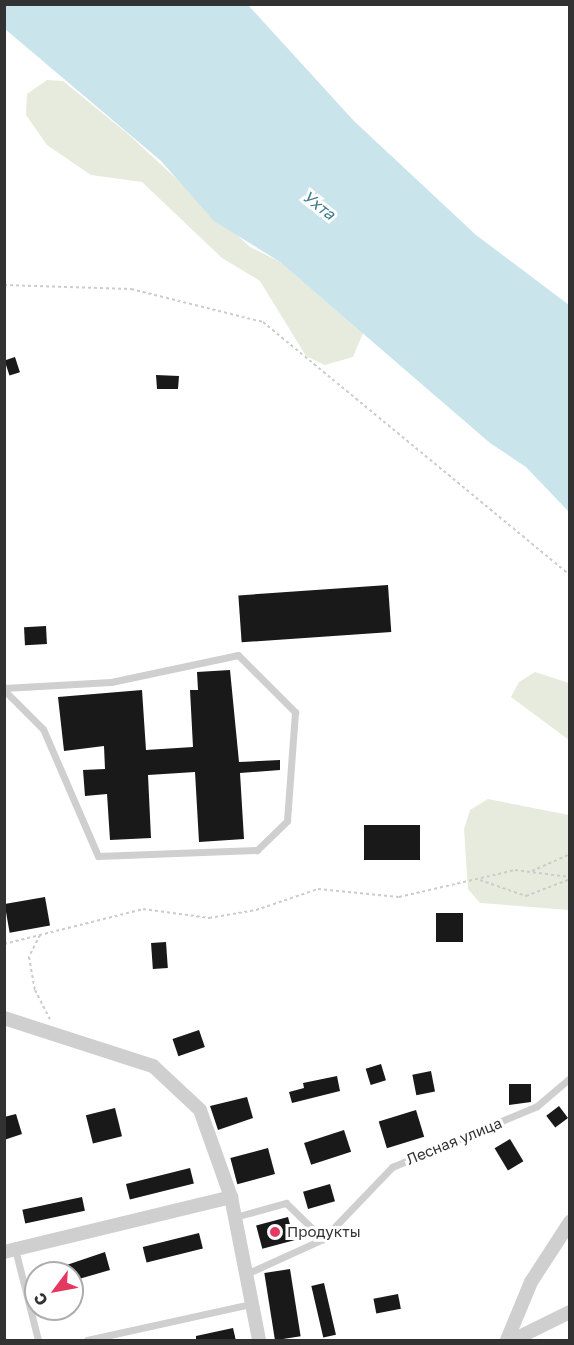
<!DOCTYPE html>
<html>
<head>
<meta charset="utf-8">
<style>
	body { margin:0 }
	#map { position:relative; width:574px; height:1345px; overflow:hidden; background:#fff; font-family:"Golos Text",sans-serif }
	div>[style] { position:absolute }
	.green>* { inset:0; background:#e7ebdd }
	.water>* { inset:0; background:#cae4eb }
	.building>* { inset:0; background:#191919; transform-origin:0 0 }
	.path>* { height:2px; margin-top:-1px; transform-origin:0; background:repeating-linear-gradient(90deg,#ccc 0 3px,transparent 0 6px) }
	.lane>* { height:7px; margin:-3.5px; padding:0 3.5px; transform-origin:3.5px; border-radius:3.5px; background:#cfcfcf }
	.street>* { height:14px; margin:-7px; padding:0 7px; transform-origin:7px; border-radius:7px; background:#cfcfcf }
	.dots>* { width:16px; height:16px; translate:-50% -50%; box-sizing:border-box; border:3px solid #fff; border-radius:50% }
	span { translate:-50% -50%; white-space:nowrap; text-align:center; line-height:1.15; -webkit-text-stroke:6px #fff; paint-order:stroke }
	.street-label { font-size:15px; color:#323232 }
	.poi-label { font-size:15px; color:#323232 }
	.left { translate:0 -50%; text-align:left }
	.water-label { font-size:16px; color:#3d7b8d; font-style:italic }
	.frame { position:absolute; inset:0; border:6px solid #323232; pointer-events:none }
	.north { position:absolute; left:24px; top:1261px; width:60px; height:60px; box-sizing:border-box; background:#fff; border:2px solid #adadad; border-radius:50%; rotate:238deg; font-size:16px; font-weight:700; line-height:24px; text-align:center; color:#323232 }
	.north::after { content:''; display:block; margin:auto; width:21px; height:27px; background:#e33961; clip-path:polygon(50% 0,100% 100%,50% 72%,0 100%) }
</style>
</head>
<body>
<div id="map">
	<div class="green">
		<div style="clip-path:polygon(47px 80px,63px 81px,128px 134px,250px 247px,280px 262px,363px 333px,353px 357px,325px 365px,306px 356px,260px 281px,222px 258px,142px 182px,91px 175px,47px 145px,26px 115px,27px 94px)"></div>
		<div style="clip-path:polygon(535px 672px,569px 683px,569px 740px,511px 697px,519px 682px)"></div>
		<div style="clip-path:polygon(488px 799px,569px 815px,569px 910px,480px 903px,468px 889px,464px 829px,470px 810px)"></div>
	</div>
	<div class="water">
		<div style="clip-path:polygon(248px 5px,354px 121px,476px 235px,569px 305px,569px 512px,526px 467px,490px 443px,280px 262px,214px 221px,161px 161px,5px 29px,5px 5px)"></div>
	</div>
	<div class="building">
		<div style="left:15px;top:357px;width:16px;height:11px;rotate:72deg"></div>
		<div style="clip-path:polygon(156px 375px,179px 376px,178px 389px,157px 389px)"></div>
		<div style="left:388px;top:585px;width:47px;height:150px;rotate:86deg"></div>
		<div style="left:46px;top:626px;width:18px;height:22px;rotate:87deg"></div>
		<div style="clip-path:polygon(230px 670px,239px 762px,280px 760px,280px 770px,240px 773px,244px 839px,199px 842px,195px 772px,148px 775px,151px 838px,110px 840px,107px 794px,85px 796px,83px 770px,105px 769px,104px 746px,64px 751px,58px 697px,142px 690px,146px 750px,193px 747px,190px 690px,198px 690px,197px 672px)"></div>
		<div style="left:420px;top:825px;width:35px;height:56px;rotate:90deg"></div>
		<div style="left:45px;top:897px;width:29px;height:41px;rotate:80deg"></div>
		<div style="left:463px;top:913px;width:29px;height:27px;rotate:90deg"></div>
		<div style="left:166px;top:942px;width:26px;height:15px;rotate:86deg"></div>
		<div style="left:199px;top:1030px;width:18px;height:28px;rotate:71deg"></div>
		<div style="left:381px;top:1064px;width:17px;height:16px;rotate:73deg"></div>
		<div style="left:431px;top:1071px;width:21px;height:19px;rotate:79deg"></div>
		<div style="clip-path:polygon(337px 1076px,340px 1091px,292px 1103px,289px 1092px,304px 1088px,303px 1083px)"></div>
		<div style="clip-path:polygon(509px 1084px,531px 1084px,531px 1102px,509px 1105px)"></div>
		<div style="clip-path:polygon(247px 1097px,253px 1118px,218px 1130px,210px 1106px)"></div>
		<div style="left:559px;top:1106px;width:15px;height:16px;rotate:53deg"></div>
		<div style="left:115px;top:1108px;width:29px;height:30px;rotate:76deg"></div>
		<div style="left:416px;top:1110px;width:28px;height:39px;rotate:73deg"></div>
		<div style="clip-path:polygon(16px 1114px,22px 1134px,4px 1140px,4px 1117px)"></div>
		<div style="left:344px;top:1130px;width:23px;height:42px;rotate:72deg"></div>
		<div style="left:510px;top:1139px;width:26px;height:18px;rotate:59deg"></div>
		<div style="left:268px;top:1148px;width:27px;height:39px;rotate:75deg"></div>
		<div style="left:190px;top:1168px;width:16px;height:66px;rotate:76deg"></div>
		<div style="left:330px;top:1184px;width:18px;height:28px;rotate:74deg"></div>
		<div style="left:82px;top:1197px;width:14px;height:61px;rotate:78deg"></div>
		<div style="left:288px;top:1217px;width:24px;height:33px;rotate:75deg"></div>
		<div style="left:199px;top:1233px;width:16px;height:58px;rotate:76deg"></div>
		<div style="clip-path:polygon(105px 1252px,110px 1270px,72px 1281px,72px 1273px,43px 1273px)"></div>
		<div style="left:290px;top:1269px;width:68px;height:26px;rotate:81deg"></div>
		<div style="left:324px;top:1283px;width:53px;height:13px;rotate:77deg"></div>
		<div style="left:398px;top:1294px;width:15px;height:25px;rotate:79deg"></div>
		<div style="clip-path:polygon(233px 1328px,236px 1341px,196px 1341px,196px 1336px)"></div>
	</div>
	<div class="path">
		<div style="left:4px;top:285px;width:127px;rotate:1.8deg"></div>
		<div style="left:131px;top:289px;width:136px;rotate:14deg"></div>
		<div style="left:263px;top:322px;width:398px;rotate:39.5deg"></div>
		<div style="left:532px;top:871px;width:42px;rotate:-24.1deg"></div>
		<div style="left:480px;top:880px;width:49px;rotate:19.2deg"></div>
		<div style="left:526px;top:896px;width:47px;rotate:-21.1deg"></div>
		<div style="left:40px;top:935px;width:25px;rotate:117deg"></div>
		<div style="left:29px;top:957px;width:34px;rotate:80deg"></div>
		<div style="left:35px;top:990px;width:33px;rotate:63deg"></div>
		<div style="left:4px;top:944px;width:143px;rotate:-14.1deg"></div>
		<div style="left:143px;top:909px;width:67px;rotate:7.8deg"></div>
		<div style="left:209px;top:918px;width:48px;rotate:-9.7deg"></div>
		<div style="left:256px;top:910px;width:65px;rotate:-18.7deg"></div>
		<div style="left:318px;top:889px;width:81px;rotate:5.6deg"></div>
		<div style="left:399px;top:897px;width:119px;rotate:-13.1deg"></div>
		<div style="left:515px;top:870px;width:55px;rotate:7.3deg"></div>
	</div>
	<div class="lane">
		<div style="left:4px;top:688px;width:107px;rotate:-3.2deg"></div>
		<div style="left:111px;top:682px;width:130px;rotate:-12deg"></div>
		<div style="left:238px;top:655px;width:81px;rotate:45deg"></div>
		<div style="left:295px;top:712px;width:109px;rotate:94.2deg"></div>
		<div style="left:287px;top:821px;width:42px;rotate:136deg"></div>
		<div style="left:257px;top:850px;width:159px;rotate:177.8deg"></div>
		<div style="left:98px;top:856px;width:138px;rotate:-113.4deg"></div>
		<div style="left:43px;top:729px;width:55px;rotate:-135deg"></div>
		<div style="left:235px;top:1217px;width:53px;rotate:-15.4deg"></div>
		<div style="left:286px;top:1203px;width:52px;rotate:44.2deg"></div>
		<div style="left:15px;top:1249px;width:94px;rotate:75.8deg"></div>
		<div style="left:246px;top:1274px;width:85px;rotate:-24.4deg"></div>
		<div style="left:323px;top:1239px;width:100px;rotate:-46.2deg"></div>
		<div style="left:392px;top:1167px;width:157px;rotate:-22.8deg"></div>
		<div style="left:537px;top:1106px;width:43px;rotate:-40.3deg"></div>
		<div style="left:87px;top:1340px;width:168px;rotate:-12.4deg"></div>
	</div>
	<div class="street">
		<div style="left:4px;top:1018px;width:157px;rotate:17.9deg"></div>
		<div style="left:153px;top:1066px;width:64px;rotate:43.1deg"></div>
		<div style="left:200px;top:1110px;width:92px;rotate:70.4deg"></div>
		<div style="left:231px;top:1197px;width:146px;rotate:78.9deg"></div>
		<div style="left:4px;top:1252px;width:234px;rotate:-13.6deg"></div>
		<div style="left:507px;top:1340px;width:63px;rotate:-67.5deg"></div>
		<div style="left:531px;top:1282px;width:72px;rotate:-57deg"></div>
		<div style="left:513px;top:1340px;width:64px;rotate:-26.2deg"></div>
	</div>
	<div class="dots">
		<div style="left:275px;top:1232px;background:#e33961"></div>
	</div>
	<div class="street-label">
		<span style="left:454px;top:1141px;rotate:-22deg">Лесная улица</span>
	</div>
	<div class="poi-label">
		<span class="left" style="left:287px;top:1232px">Продукты</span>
	</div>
	<div class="water-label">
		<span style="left:319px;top:205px;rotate:38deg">Ухта</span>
	</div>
	<div class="frame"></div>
	<div class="north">С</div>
</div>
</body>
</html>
